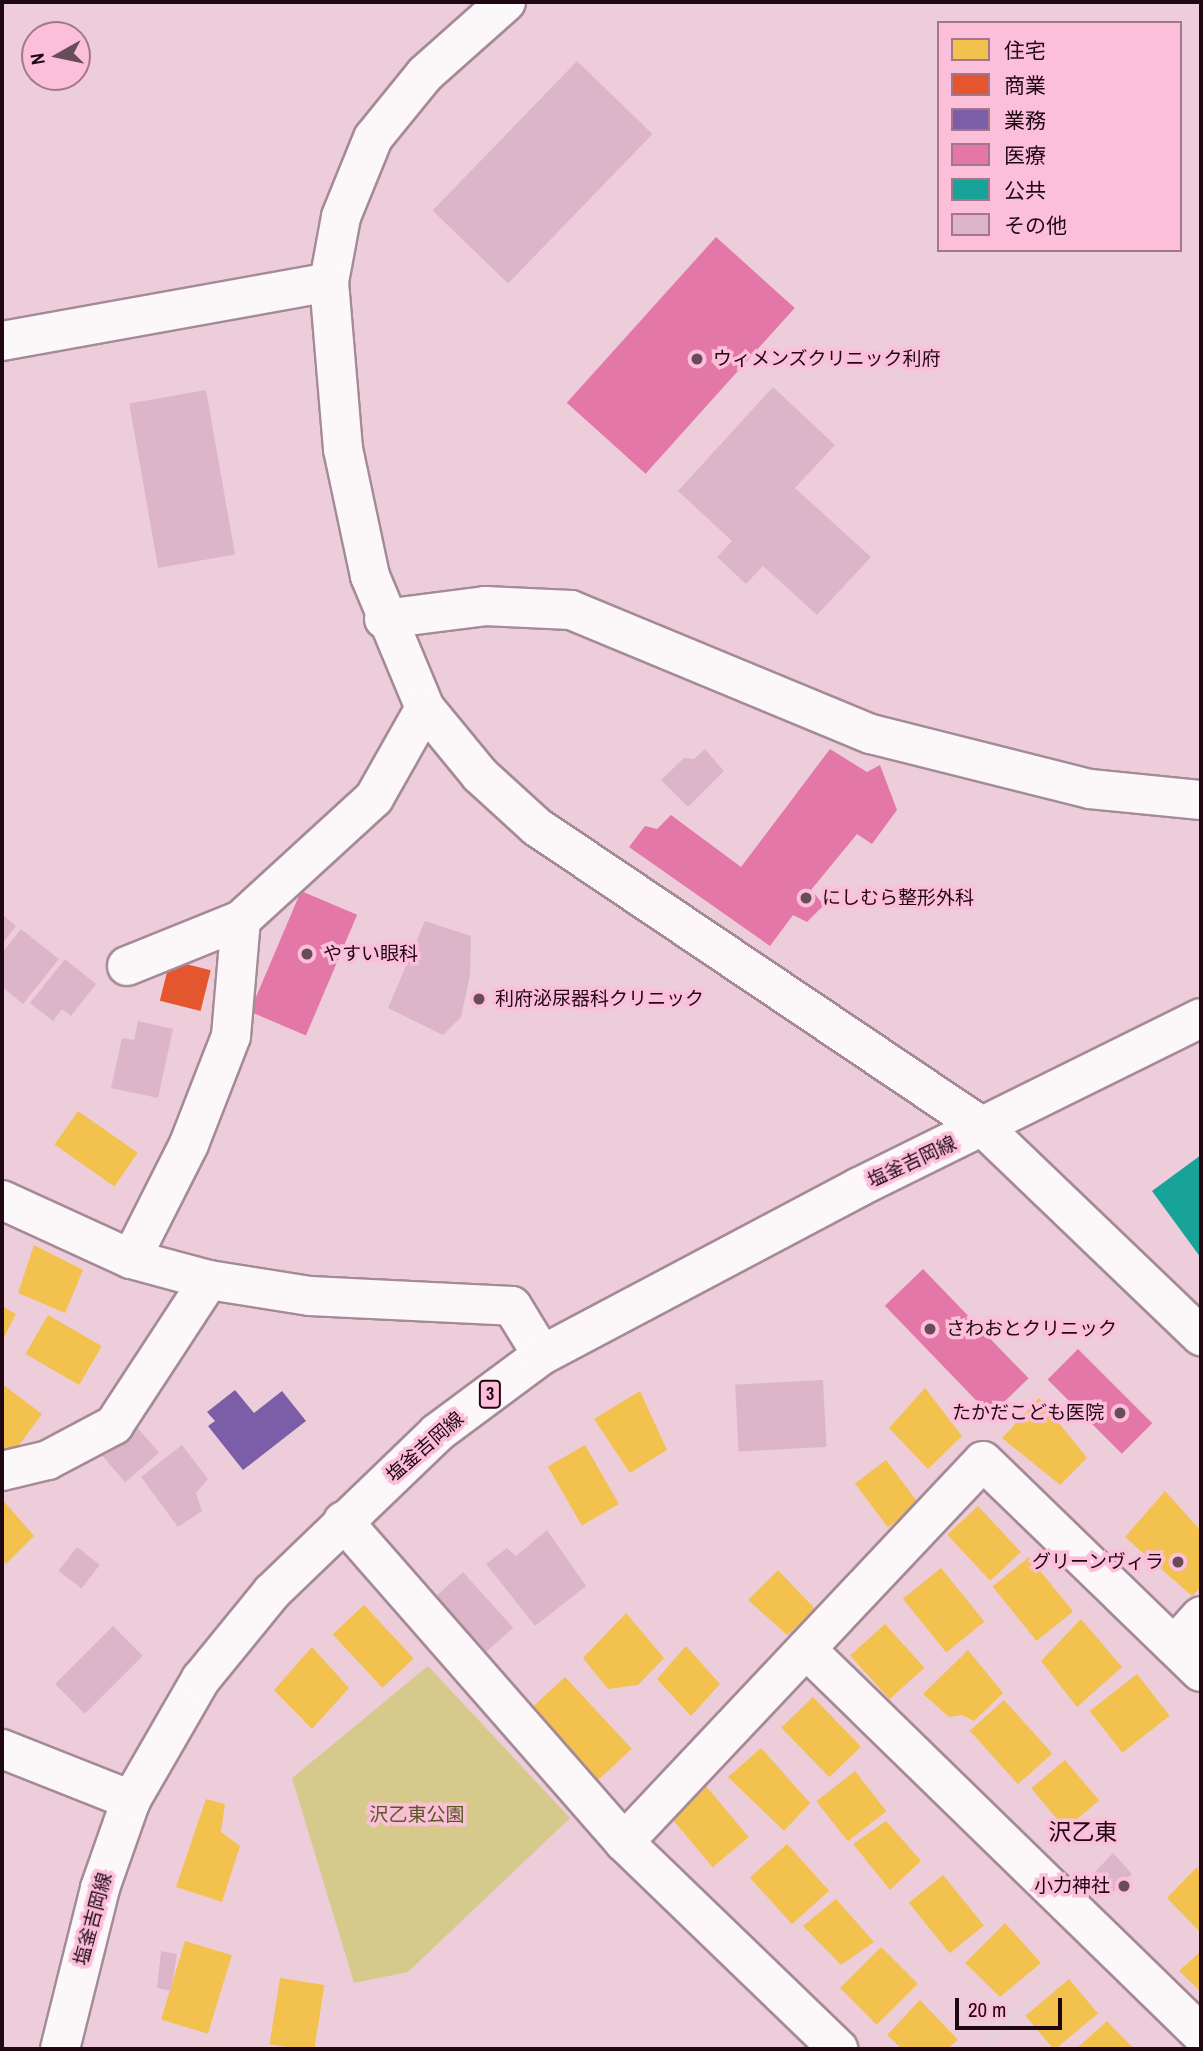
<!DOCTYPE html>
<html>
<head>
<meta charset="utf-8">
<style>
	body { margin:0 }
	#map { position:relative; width:1203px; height:2051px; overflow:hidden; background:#eecddb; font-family:"Archivo Narrow","Noto Sans JP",sans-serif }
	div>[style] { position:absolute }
	.green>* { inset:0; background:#d6c98c }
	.homes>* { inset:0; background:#f2c14e; transform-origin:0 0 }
	.shops>* { inset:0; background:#e4572e; transform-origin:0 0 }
	.offices>* { inset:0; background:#7b5ea7 }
	.health>* { inset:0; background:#e377a8; transform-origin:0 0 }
	.public>* { inset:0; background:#17a398 }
	.building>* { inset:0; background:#dcb6c8; transform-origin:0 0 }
	.path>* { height:4.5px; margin-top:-2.25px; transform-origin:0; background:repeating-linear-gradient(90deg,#ded3d8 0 3.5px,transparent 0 7px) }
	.roads { filter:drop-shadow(2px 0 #a58a97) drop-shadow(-2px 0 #a58a97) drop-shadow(0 2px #a58a97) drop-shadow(0 -2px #a58a97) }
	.minor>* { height:38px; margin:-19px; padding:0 19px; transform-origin:19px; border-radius:19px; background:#fcf8fa }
	.major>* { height:38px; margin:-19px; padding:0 19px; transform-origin:19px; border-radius:19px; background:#fcf8fa }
	.dots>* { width:19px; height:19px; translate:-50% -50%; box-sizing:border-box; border:4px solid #fcbfda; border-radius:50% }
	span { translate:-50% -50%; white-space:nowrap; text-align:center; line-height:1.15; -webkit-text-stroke:7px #fcbfda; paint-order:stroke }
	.shield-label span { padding:2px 5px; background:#fcbfda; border:2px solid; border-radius:5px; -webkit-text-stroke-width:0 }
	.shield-label { font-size:18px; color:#200714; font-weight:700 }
	.poi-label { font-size:19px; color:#200714 }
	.left { translate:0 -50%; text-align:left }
	.right { translate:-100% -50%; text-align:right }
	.street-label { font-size:19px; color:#200714 }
	.park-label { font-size:19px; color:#585a20 }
	.quarter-label { font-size:23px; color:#200714 }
	.frame { position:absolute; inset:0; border:4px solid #200714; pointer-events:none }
	.legend { position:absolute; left:937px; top:21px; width:245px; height:231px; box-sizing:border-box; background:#fcbfda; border:2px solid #a4758b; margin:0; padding:9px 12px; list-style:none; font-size:21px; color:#200714 }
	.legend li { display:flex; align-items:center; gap:14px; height:35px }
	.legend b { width:35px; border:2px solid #a4758b }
	.north { position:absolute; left:21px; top:21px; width:70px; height:70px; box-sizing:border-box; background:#fcbfda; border:2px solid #a4758b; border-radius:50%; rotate:261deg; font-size:19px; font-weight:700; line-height:28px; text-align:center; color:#200714 }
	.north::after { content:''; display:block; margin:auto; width:24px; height:32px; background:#684c5a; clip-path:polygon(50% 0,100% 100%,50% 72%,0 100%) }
	.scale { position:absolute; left:955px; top:1998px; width:107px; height:32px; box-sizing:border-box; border:4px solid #200714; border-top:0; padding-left:9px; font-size:21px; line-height:24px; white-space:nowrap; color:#200714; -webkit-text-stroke:5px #fcbfda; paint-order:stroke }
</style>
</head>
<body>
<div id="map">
	<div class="green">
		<div style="clip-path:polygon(428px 1666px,570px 1818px,408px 1972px,354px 1983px,292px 1778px)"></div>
	</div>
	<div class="homes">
		<div style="left:78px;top:1111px;width:73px;height:41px;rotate:35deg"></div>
		<div style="clip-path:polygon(34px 1245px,83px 1270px,65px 1313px,18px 1293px)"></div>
		<div style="clip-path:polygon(2px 1306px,16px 1314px,2px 1341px)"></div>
		<div style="left:48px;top:1315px;width:62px;height:45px;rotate:30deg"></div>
		<div style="clip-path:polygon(2px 1384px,42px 1414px,11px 1456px,2px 1450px)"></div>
		<div style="clip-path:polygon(925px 1388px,962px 1436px,928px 1469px,889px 1428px)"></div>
		<div style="clip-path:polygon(640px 1391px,667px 1450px,630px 1473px,594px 1419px)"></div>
		<div style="clip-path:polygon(1039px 1398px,1087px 1458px,1060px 1485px,1002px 1438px)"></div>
		<div style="left:585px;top:1445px;width:68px;height:43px;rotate:60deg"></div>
		<div style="left:886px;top:1460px;width:55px;height:39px;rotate:53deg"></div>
		<div style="clip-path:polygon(1165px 1491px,1201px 1531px,1201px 1587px,1192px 1596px,1125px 1537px)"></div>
		<div style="clip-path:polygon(2px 1499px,34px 1536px,6px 1564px,2px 1559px)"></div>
		<div style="left:978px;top:1506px;width:63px;height:42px;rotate:47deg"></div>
		<div style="left:1029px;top:1557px;width:70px;height:47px;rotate:51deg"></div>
		<div style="left:941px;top:1568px;width:69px;height:49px;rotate:51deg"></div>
		<div style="clip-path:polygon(778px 1570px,816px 1610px,787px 1635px,748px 1600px)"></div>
		<div style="left:364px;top:1605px;width:73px;height:43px;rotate:47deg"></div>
		<div style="clip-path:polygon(626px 1613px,664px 1658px,638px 1685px,608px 1689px,583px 1658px)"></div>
		<div style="clip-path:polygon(1081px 1619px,1122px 1667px,1077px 1707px,1041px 1661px)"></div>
		<div style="left:885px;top:1624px;width:59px;height:47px;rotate:48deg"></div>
		<div style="clip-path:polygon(686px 1646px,720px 1684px,691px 1716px,657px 1679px)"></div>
		<div style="clip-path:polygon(312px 1647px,349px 1688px,312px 1729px,274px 1690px)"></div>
		<div style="clip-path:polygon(968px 1650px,1003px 1693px,974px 1721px,962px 1715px,949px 1717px,923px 1694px)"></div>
		<div style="left:1137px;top:1674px;width:53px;height:60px;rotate:52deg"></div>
		<div style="left:565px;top:1677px;width:98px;height:50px;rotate:47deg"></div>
		<div style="left:813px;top:1697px;width:69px;height:44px;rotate:46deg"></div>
		<div style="left:1004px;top:1700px;width:72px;height:46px;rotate:48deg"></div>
		<div style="clip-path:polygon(761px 1748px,810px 1803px,784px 1831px,728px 1777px)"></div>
		<div style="left:1065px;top:1760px;width:53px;height:44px;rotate:50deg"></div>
		<div style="left:855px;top:1771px;width:51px;height:49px;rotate:52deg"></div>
		<div style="left:705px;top:1785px;width:68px;height:47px;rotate:50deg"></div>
		<div style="clip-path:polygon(206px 1799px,225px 1804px,221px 1832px,240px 1846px,222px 1902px,176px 1887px)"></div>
		<div style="clip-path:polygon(886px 1821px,921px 1861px,890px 1890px,853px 1844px)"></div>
		<div style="left:787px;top:1844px;width:63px;height:50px;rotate:48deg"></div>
		<div style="clip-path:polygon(1197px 1867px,1201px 1874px,1201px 1933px,1167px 1898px)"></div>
		<div style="left:943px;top:1875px;width:65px;height:44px;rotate:51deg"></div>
		<div style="clip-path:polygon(836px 1899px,874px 1942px,841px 1965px,803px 1926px)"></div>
		<div style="clip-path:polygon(1005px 1923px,1041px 1963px,1000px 1997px,965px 1963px)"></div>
		<div style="left:185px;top:1941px;width:49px;height:82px;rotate:17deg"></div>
		<div style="left:881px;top:1947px;width:52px;height:58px;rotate:45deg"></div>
		<div style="clip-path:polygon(1201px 1951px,1201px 1992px,1179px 1971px)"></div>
		<div style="left:280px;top:1978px;width:45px;height:67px;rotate:9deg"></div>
		<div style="left:1069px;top:1979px;width:45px;height:57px;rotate:50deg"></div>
		<div style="clip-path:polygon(920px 2000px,958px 2040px,947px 2049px,902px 2049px,887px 2035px)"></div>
		<div style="clip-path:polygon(1107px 2021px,1134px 2049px,1076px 2049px)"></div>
	</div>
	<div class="shops">
		<div style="left:170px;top:960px;width:42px;height:42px;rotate:14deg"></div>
	</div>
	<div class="offices">
		<div style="clip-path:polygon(235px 1390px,254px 1413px,282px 1391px,306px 1421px,243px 1470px,208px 1426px,215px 1421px,207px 1412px)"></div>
	</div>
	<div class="health">
		<div style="left:716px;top:237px;width:106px;height:223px;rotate:42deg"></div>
		<div style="clip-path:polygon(830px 749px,867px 772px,880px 765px,897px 810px,872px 844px,857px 834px,811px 890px,824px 905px,807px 922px,793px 915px,770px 946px,629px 847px,645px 826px,657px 829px,671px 815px,741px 867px)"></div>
		<div style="left:301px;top:891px;width:61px;height:131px;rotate:23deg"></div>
		<div style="left:923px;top:1269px;width:152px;height:53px;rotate:46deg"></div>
		<div style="left:1078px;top:1349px;width:105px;height:43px;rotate:45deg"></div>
	</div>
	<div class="public">
		<div style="clip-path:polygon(1201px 1155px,1201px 1258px,1152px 1191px)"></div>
	</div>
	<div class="building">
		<div style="left:577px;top:61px;width:105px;height:208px;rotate:44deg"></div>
		<div style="clip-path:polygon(773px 387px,835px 445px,795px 488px,871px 557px,817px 615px,763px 566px,746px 584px,717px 557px,732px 541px,678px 491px)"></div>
		<div style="left:206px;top:390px;width:167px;height:78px;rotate:80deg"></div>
		<div style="clip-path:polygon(705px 749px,724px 771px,688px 807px,661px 780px,684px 758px,694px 759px)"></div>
		<div style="clip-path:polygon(2px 914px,16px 926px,2px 944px)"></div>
		<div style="clip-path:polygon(425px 921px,471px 936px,470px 975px,461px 1017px,443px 1035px,388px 1008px)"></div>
		<div style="clip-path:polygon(21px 929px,59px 959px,23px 1004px,2px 987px,2px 953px)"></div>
		<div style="clip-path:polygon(65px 959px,96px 984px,71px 1016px,62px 1009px,53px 1021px,30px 1003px)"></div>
		<div style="clip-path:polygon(138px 1021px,173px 1029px,158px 1098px,111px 1088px,122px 1038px,134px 1040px)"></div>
		<div style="left:823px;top:1380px;width:67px;height:88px;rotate:87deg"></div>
		<div style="left:129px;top:1418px;width:46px;height:45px;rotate:49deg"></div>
		<div style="clip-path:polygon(182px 1445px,208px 1479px,196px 1493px,202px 1511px,178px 1527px,141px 1477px)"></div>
		<div style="clip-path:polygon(547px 1530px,586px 1586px,535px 1626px,486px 1564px,507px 1548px,516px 1556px)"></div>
		<div style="left:77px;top:1547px;width:29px;height:30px;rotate:38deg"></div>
		<div style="left:463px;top:1572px;width:75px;height:45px;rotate:48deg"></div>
		<div style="left:113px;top:1626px;width:42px;height:82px;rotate:45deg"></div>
		<div style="clip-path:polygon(1113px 1853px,1132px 1874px,1109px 1896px,1092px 1875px)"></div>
		<div style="clip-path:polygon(161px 1951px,177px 1954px,171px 1991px,157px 1988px)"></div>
	</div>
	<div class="path">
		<div style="left:979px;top:2049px;width:129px;rotate:-43.4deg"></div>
	</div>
	<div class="roads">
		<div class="minor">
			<div style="left:506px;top:2px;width:108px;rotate:138.4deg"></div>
			<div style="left:425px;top:74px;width:82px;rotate:129.1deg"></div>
			<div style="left:373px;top:138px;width:85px;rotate:112.1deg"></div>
			<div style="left:341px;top:217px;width:66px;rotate:100.5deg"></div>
			<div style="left:329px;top:282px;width:168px;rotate:85.2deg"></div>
			<div style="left:343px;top:449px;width:130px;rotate:78deg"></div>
			<div style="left:370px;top:576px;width:143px;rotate:67.4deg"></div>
			<div style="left:425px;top:708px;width:87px;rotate:50.6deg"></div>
			<div style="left:480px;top:775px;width:77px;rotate:42.4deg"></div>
			<div style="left:537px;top:827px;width:539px;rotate:33.96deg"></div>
			<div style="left:984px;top:1128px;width:301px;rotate:43.8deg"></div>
			<div style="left:2px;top:341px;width:332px;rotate:-10.2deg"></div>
			<div style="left:384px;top:619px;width:102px;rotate:-7.3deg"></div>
			<div style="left:485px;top:606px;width:86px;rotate:2.7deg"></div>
			<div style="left:571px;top:610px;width:325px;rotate:22.5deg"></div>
			<div style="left:871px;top:734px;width:226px;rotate:14.1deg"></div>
			<div style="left:1090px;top:789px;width:112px;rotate:5.7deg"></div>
			<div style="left:127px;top:966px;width:123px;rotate:-22deg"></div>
			<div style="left:241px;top:920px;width:180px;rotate:-42.5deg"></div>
			<div style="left:374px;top:798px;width:103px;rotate:-60.5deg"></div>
			<div style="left:2px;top:1200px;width:142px;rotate:24.6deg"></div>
			<div style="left:131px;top:1259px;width:81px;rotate:15.1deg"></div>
			<div style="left:209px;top:1280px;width:102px;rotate:9deg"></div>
			<div style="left:310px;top:1296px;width:202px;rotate:2.8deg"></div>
			<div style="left:512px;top:1306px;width:57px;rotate:58.5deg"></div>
			<div style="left:131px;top:1259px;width:129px;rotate:-63.2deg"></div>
			<div style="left:189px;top:1144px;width:116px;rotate:-68.7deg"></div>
			<div style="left:231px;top:1036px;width:116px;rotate:-85.1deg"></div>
			<div style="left:2px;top:1471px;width:47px;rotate:-13.4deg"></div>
			<div style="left:48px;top:1460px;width:75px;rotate:-27.9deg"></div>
			<div style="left:114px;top:1425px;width:173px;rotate:-56.8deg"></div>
			<div style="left:343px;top:1521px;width:427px;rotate:48.8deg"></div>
			<div style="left:624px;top:1842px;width:298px;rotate:44deg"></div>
			<div style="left:1174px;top:1646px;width:40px;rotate:-48deg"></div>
			<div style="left:806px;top:1649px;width:552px;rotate:44.27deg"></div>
			<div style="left:2px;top:1749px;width:139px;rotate:21.6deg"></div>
			<div style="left:624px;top:1842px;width:523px;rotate:-46.7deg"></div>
			<div style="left:983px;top:1461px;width:303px;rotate:44.1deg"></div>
		</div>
		<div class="major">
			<div style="left:60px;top:2049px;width:166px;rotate:-76deg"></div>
			<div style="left:100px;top:1888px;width:93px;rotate:-70.6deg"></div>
			<div style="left:131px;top:1800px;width:140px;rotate:-60deg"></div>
			<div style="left:201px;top:1679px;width:112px;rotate:-50.8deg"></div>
			<div style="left:272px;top:1592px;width:229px;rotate:-43.9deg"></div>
			<div style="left:437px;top:1433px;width:131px;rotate:-36.6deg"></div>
			<div style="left:542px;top:1355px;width:359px;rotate:-27.9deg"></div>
			<div style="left:859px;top:1187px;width:381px;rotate:-26.3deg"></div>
		</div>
	</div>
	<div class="dots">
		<div style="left:697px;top:359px;background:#684c5a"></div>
		<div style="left:806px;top:898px;background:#684c5a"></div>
		<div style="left:307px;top:954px;background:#684c5a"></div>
		<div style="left:479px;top:999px;background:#684c5a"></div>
		<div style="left:930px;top:1329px;background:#684c5a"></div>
		<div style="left:1120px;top:1413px;background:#684c5a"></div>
		<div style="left:1178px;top:1562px;background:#684c5a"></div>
		<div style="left:1124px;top:1886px;background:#684c5a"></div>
	</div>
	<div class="shield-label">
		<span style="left:490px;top:1394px">3</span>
	</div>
	<div class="poi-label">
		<span class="left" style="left:713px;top:359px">ウィメンズクリニック利府</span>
		<span class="left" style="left:822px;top:898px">にしむら整形外科</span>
		<span class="left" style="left:323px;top:954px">やすい眼科</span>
		<span class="left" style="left:495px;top:999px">利府泌尿器科クリニック</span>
		<span class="left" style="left:946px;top:1329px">さわおとクリニック</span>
		<span class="right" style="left:1104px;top:1413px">たかだこども医院</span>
		<span class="right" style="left:1164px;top:1562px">グリーンヴィラ</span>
		<span class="right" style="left:1110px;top:1886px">小力神社</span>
	</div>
	<div class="street-label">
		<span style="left:912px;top:1162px;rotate:-25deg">塩釜吉岡線</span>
		<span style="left:425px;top:1447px;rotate:-41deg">塩釜吉岡線</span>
		<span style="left:93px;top:1919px;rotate:-75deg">塩釜吉岡線</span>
	</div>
	<div class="park-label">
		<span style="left:417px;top:1815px">沢乙東公園</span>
	</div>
	<div class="quarter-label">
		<span style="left:1083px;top:1832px">沢乙東</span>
	</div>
	<div class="frame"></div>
	<ul class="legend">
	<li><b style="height:19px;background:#f2c14e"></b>住宅</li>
	<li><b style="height:19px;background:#e4572e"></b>商業</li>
	<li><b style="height:19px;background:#7b5ea7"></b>業務</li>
	<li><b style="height:19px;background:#e377a8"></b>医療</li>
	<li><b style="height:19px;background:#17a398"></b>公共</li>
	<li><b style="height:19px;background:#dcb6c8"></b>その他</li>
	</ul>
	<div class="north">N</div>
	<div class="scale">20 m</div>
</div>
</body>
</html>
